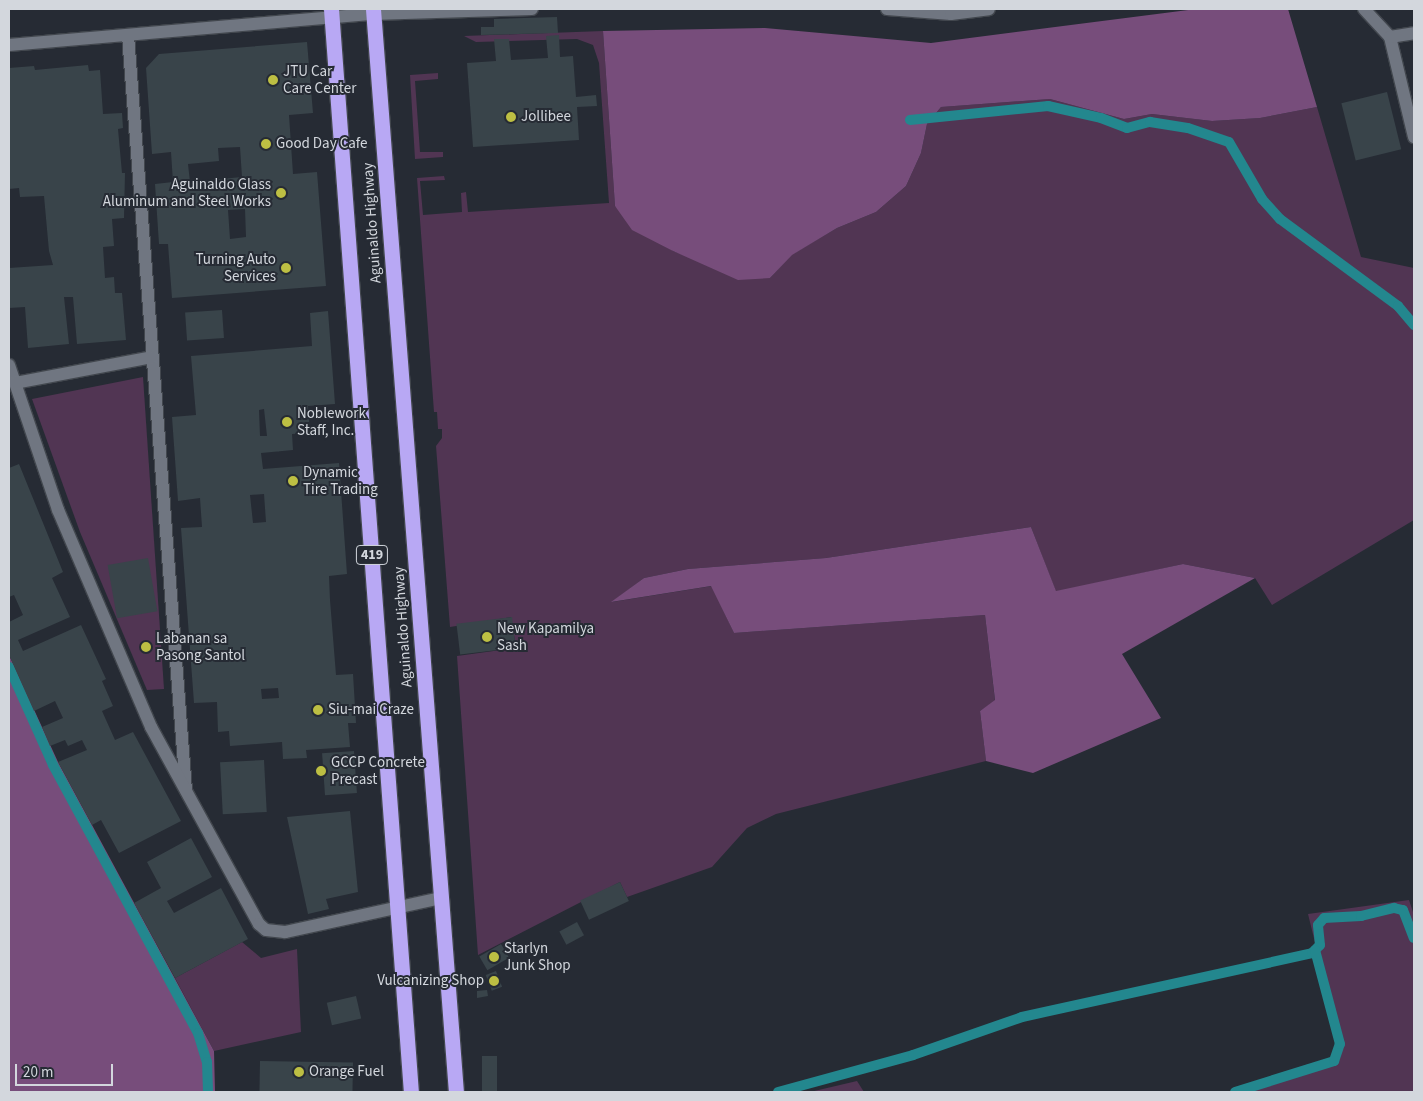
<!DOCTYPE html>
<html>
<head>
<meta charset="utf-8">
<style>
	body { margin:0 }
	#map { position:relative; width:1423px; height:1101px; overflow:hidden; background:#262b34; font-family:"Source Sans 3",sans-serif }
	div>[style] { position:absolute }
	.green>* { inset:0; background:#513553 }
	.forest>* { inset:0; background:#774d7b }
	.stream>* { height:10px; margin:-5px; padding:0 5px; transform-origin:5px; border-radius:5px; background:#23878e }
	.building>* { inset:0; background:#39444a; transform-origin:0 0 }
	.roads { filter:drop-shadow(1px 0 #42474e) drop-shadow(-1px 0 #42474e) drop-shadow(0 1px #42474e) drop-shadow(0 -1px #42474e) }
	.street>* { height:12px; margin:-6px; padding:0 6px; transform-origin:6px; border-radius:6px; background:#707681 }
	.secondary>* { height:12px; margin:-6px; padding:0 6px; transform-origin:6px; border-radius:6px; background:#707681 }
	.highway>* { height:15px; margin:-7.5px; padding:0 7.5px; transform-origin:7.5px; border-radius:7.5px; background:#b8a8f4 }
	.dots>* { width:14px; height:14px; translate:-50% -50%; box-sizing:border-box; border:2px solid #262b34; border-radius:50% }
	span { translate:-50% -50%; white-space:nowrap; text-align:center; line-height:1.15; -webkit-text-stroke:4px #262b34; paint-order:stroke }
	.shield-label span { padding:1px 4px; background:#262b34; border:1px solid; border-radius:4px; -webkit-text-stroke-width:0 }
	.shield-label { font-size:14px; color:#d3d7dd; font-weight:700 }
	.poi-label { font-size:15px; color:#d3d7dd }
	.left { translate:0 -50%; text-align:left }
	.right { translate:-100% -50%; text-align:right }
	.street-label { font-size:15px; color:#d3d7dd }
	.frame { position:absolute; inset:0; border:10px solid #d3d7dd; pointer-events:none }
	.scale { position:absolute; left:15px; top:1064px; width:98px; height:22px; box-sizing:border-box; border:2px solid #d3d7dd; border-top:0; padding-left:6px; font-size:15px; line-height:18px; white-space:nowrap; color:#d3d7dd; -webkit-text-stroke:4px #262b34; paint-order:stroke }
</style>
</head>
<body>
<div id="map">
	<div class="green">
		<div style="clip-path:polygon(603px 31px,615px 206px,673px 251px,705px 263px,770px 278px,791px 255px,837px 228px,876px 212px,906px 186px,921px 153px,927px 124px,941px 107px,1050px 99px,1124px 119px,1152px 114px,1212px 121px,1260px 118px,1317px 107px,1361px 257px,1414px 268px,1414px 520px,1272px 605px,1255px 578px,1183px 564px,1056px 592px,1031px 527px,826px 558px,688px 569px,644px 578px,612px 602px,712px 586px,734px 633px,985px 615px,995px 701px,980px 711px,986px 761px,776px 814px,747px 828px,712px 867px,627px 897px,620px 882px,478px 955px,457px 656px,516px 648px,511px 617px,450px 627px,436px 446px,442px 438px,442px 429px,438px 429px,437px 412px,434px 412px,417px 178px,444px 176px,445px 180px,420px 181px,423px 215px,462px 212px,461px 193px,466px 192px,468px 212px,609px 203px,599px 63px,593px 45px,577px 39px,476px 42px,464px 36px)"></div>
		<div style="clip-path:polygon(438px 73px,438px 79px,415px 81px,420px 152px,443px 152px,443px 157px,415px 159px,410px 75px)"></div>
		<div style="clip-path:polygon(143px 377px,164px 689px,147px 690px,80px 532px,32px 399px)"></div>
		<div style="clip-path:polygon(1409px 900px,1414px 915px,1414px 1092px,1235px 1092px,1335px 1061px,1340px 1044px,1308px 914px)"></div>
		<div style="clip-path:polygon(242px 942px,261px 958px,297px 949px,301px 1032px,214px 1051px,175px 978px)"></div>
		<div style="clip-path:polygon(857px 1081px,864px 1092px,810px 1092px)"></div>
	</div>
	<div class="forest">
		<div style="clip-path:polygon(1196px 9px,1288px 9px,1317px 107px,1260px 118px,1212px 121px,1152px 114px,1124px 119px,1050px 99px,941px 107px,927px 124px,921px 153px,906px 186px,876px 212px,837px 228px,792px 255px,770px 278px,738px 280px,673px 251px,632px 230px,615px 206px,603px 31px,765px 28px,931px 43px)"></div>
		<div style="clip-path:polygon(1031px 527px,1056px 591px,1183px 564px,1255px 578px,1122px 654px,1161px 718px,1033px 773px,986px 761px,980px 711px,995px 700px,985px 615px,734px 633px,711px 586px,611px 602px,644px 578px,688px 569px,826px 558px)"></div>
		<div style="clip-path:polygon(9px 655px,58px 762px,214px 1051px,215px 1092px,9px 1092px)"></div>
	</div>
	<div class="stream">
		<div style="left:910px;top:120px;width:139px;rotate:-5.8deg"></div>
		<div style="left:1048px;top:106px;width:54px;rotate:12.8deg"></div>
		<div style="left:1101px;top:118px;width:28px;rotate:21deg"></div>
		<div style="left:1127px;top:128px;width:24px;rotate:-15deg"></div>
		<div style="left:1150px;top:122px;width:38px;rotate:9deg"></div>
		<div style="left:1188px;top:128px;width:43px;rotate:18.9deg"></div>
		<div style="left:1229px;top:142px;width:66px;rotate:59.9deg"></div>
		<div style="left:1262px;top:199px;width:27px;rotate:48deg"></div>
		<div style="left:1280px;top:219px;width:147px;rotate:36.4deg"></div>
		<div style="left:1398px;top:306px;width:25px;rotate:50deg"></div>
		<div style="left:9px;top:667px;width:107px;rotate:65.8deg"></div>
		<div style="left:53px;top:765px;width:305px;rotate:61.6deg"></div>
		<div style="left:198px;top:1033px;width:30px;rotate:73deg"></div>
		<div style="left:207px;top:1062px;width:30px;rotate:88deg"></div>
		<div style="left:778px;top:1092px;width:140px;rotate:-15.3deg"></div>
		<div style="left:913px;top:1055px;width:115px;rotate:-19.2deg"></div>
		<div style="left:1022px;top:1017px;width:297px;rotate:-12.4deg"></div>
		<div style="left:1312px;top:953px;width:11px;rotate:-45deg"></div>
		<div style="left:1320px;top:945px;width:20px;rotate:-96deg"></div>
		<div style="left:1318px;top:925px;width:9px;rotate:-49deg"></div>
		<div style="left:1324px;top:918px;width:37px;rotate:-3deg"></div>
		<div style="left:1361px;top:916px;width:34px;rotate:-14deg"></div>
		<div style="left:1394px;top:908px;width:9px;rotate:13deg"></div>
		<div style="left:1403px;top:910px;width:30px;rotate:69deg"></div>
		<div style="left:1235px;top:1092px;width:104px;rotate:-17.4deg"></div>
		<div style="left:1334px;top:1061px;width:18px;rotate:-71deg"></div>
		<div style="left:1340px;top:1044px;width:97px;rotate:-104.9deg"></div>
	</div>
	<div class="building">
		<div style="clip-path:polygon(557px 17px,558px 33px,481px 35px,481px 27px,494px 27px,494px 19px)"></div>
		<div style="clip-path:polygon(559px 35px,560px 57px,573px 56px,576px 97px,596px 95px,597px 106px,577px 107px,579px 140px,473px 147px,467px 63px,496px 61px,494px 39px,509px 39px,511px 60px,548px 58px,546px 36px)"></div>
		<div style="clip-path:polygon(evenodd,307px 42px,313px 113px,289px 115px,293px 174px,317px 172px,326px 286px,172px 298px,168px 244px,159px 244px,155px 184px,173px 182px,171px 152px,152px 154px,146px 68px,159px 54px,307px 42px,240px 147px,242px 177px,190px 182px,188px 164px,219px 161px,218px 148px,240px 147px,307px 42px,245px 209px,246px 237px,230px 239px,228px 210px,245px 209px)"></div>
		<div style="clip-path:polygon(88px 65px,89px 71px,100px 70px,103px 114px,122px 113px,123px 128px,118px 129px,122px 173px,125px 173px,124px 218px,112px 219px,114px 246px,103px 247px,105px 278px,114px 277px,115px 293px,122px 293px,126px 340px,77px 344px,73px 297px,64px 297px,69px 344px,28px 348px,25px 307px,9px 308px,9px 268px,53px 265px,49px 251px,44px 196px,20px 197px,19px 188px,9px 189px,9px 68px,34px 66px,35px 70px)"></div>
		<div style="left:1387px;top:92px;width:59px;height:47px;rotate:76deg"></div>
		<div style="left:222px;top:310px;width:28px;height:37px;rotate:86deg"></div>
		<div style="clip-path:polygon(evenodd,328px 311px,335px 404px,308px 406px,310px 433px,292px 434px,293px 450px,261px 453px,263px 469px,339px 463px,347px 574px,329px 576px,330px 600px,336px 675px,353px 674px,356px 723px,348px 723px,350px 747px,306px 750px,307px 758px,283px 759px,282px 742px,230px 746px,229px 731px,218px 732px,217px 702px,194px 703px,181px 528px,202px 527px,200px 498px,178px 501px,172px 417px,196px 415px,191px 356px,312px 346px,310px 313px,328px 311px,264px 409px,267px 436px,260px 436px,259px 410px,264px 409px,328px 311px,264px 494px,266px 522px,253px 523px,250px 495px,264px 494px,328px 311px,278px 688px,279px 698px,262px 699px,261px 689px,278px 688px)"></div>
		<div style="clip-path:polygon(19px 464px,63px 572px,52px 578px,70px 617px,18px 640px,23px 651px,81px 625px,106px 679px,102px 681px,113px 706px,102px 711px,115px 740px,133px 732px,181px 821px,119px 853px,101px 820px,92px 825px,58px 762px,87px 750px,82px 740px,68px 746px,65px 740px,50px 746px,42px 727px,63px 718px,55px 701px,34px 711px,9px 655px,9px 622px,23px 615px,14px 595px,9px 597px,9px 468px)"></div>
		<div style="left:148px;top:558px;width:54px;height:41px;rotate:80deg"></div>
		<div style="left:512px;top:617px;width:31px;height:56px;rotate:83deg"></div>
		<div style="left:354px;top:751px;width:42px;height:32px;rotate:86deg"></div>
		<div style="left:264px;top:760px;width:52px;height:44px;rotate:87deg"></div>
		<div style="clip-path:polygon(350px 811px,358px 892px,326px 899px,329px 909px,308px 914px,287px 817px)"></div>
		<div style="clip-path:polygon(191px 838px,212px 877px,167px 901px,174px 913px,221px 888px,248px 939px,175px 978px,134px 903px,161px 888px,147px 862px)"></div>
		<div style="left:620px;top:882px;width:21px;height:44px;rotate:65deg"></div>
		<div style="left:577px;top:922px;width:15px;height:20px;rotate:62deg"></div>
		<div style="left:501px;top:944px;width:16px;height:25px;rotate:60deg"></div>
		<div style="left:496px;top:971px;width:17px;height:11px;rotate:69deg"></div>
		<div style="clip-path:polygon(487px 990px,488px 996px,477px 998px,477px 991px)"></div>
		<div style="left:356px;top:996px;width:23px;height:30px;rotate:77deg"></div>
		<div style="left:482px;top:1056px;width:15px;height:36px"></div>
		<div style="left:260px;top:1061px;width:93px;height:31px;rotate:1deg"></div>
	</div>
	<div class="roads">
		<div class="street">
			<div style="left:887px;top:9px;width:64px;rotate:4.5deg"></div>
			<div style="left:951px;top:14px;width:38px;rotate:-7deg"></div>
			<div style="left:1364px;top:9px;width:38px;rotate:47deg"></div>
			<div style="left:1390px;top:37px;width:103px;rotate:76.5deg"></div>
			<div style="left:373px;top:14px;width:159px;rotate:-1.8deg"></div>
			<div style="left:128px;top:35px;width:757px;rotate:85.61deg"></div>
			<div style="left:1390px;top:37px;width:24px;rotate:-9deg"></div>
			<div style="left:9px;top:365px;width:153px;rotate:71.3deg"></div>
			<div style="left:58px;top:510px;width:236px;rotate:66.8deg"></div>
			<div style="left:151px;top:727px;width:225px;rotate:61.3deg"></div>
			<div style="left:259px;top:924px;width:9px;rotate:41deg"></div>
			<div style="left:266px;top:930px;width:19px;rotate:6deg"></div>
			<div style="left:285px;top:932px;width:160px;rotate:-12.3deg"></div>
			<div style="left:15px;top:383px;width:140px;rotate:-10.7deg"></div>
		</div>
		<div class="secondary">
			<div style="left:9px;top:45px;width:365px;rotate:-4.9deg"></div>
		</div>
		<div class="highway">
			<div style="left:331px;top:9px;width:1086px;rotate:85.78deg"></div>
			<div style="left:373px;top:9px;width:1086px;rotate:85.62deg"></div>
		</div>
	</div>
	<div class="dots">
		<div style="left:273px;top:80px;background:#bdbf43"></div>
		<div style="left:511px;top:117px;background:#bdbf43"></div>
		<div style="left:266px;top:144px;background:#bdbf43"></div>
		<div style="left:281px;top:193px;background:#bdbf43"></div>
		<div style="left:286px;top:268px;background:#bdbf43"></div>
		<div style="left:287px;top:422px;background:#bdbf43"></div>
		<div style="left:293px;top:481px;background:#bdbf43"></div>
		<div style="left:487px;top:637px;background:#bdbf43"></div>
		<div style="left:146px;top:647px;background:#bdbf43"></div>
		<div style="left:318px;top:710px;background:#bdbf43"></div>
		<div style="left:321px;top:771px;background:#bdbf43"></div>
		<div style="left:494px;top:957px;background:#bdbf43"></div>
		<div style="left:494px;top:981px;background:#bdbf43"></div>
		<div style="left:299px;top:1072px;background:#bdbf43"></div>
	</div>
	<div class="shield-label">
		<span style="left:372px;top:555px">419</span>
	</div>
	<div class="poi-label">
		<span class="left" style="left:283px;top:80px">JTU Car<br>Care Center</span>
		<span class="left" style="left:521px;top:117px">Jollibee</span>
		<span class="left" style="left:276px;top:144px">Good Day Cafe</span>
		<span class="right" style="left:271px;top:193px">Aguinaldo Glass<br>Aluminum and Steel Works</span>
		<span class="right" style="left:276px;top:268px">Turning Auto<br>Services</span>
		<span class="left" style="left:297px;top:422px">Noblework<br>Staff, Inc.</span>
		<span class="left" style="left:303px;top:481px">Dynamic<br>Tire Trading</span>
		<span class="left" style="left:497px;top:637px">New Kapamilya<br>Sash</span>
		<span class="left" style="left:156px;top:647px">Labanan sa<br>Pasong Santol</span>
		<span class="left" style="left:328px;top:710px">Siu-mai Craze</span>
		<span class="left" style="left:331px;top:771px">GCCP Concrete<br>Precast</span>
		<span class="left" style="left:504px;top:957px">Starlyn<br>Junk Shop</span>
		<span class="right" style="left:484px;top:981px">Vulcanizing Shop</span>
		<span class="left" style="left:309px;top:1072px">Orange Fuel</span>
	</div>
	<div class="street-label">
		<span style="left:372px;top:223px;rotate:-94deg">Aguinaldo Highway</span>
		<span style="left:403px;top:627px;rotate:-94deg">Aguinaldo Highway</span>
	</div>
	<div class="frame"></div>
	<div class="scale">20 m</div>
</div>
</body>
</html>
